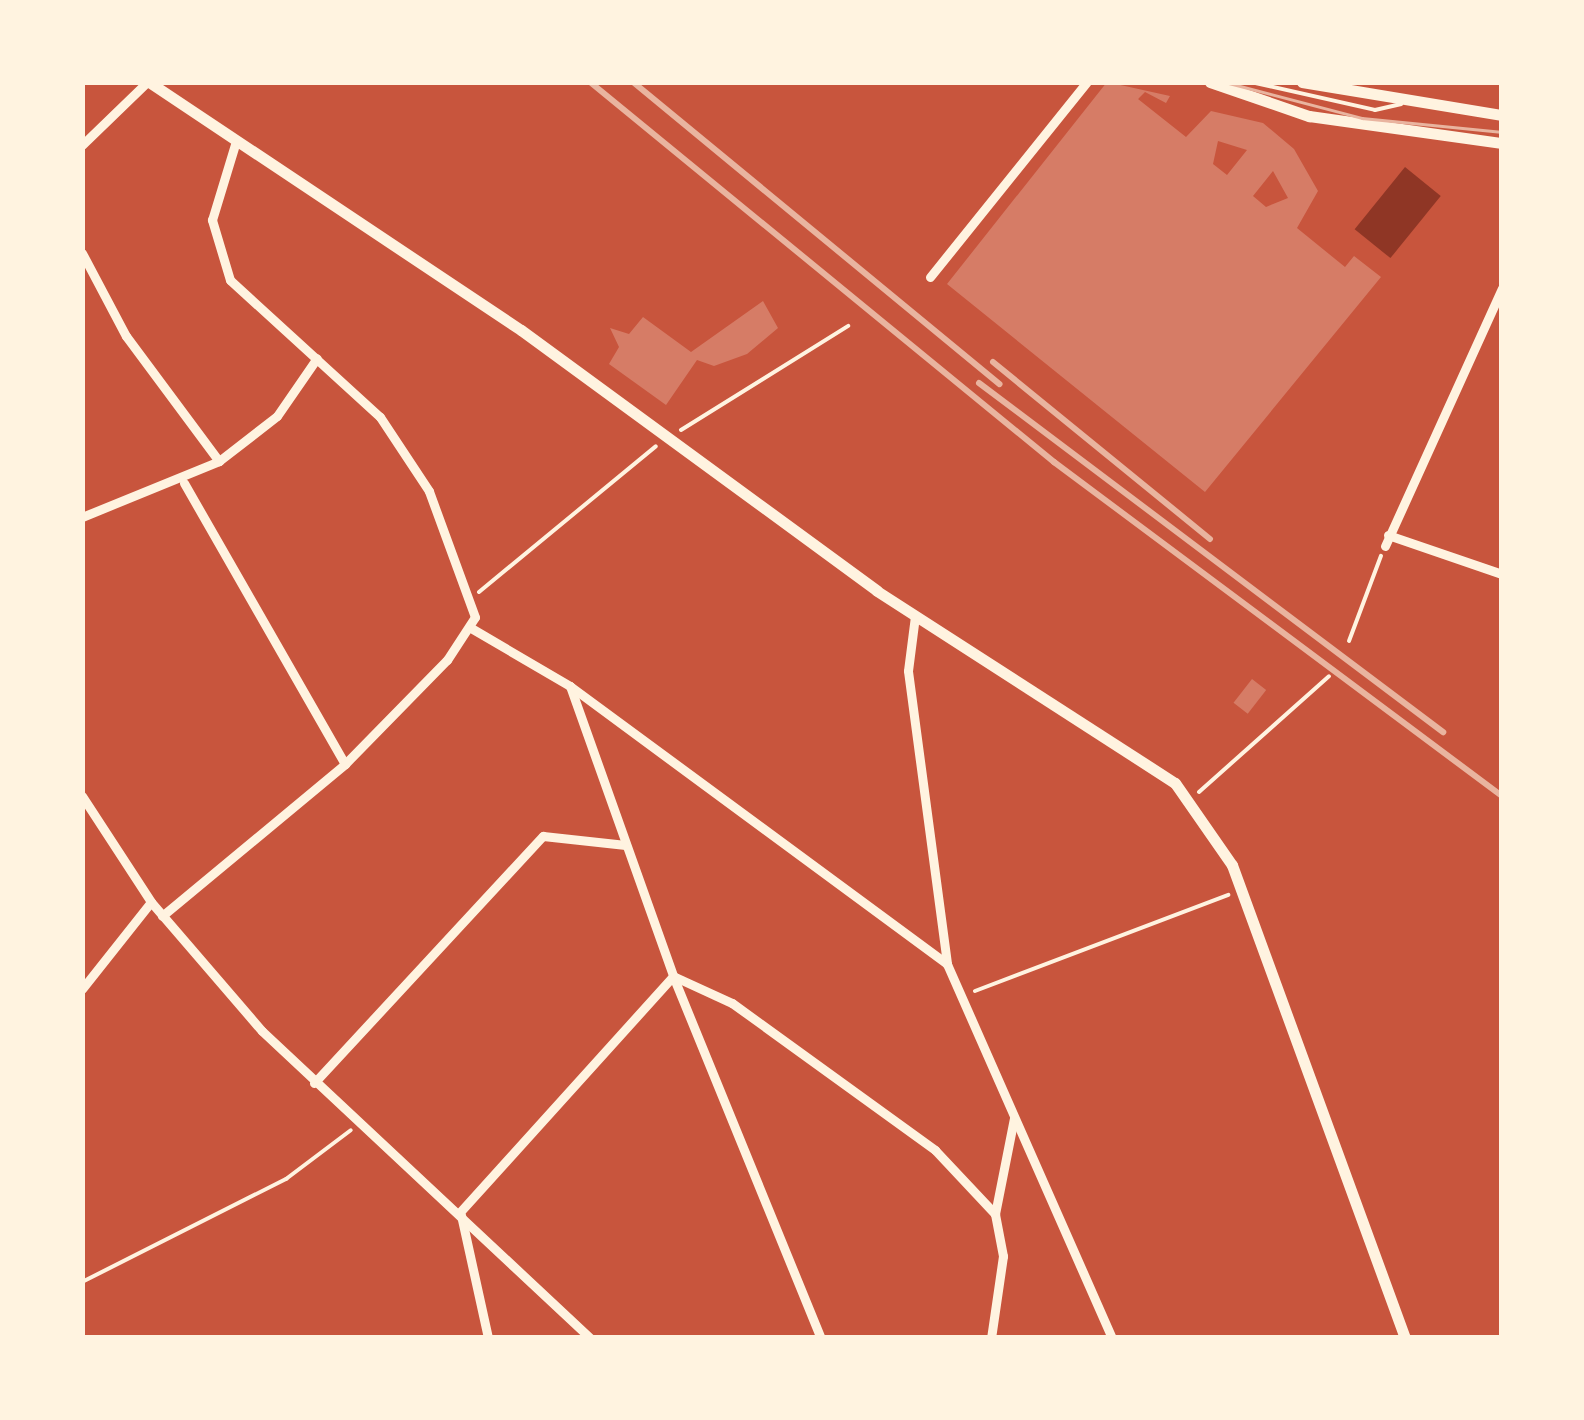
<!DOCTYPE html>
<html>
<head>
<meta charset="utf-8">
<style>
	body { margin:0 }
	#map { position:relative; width:1584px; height:1420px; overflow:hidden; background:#c8553d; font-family:"Archivo Narrow",sans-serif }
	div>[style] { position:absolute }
	.water>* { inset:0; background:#8f3625; transform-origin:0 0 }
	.building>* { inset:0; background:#d67c66; transform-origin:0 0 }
	.path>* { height:4px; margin:-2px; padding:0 2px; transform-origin:2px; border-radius:2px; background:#fff3e0 }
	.service>* { height:4px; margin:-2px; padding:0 2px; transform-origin:2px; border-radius:2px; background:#fff3e0 }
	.minor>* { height:9px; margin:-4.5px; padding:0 4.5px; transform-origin:4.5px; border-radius:4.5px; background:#fff3e0 }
	.secondary>* { height:11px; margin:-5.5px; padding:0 5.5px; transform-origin:5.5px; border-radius:5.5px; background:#fff3e0 }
	.tram>* { height:2.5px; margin:-1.25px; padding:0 1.25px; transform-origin:1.25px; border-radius:1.25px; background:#e9b49f }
	.rail>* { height:6px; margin:-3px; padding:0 3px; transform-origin:3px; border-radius:3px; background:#e9b49f }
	span { translate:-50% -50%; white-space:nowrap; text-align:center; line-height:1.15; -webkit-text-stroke:9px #fff3e0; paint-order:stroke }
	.frame { position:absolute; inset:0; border:85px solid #fff3e0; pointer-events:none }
</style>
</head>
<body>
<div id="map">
	<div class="water">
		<div style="left:1405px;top:167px;width:46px;height:80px;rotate:39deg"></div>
	</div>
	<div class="building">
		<div style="clip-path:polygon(evenodd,1107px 82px,1170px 96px,1166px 103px,1145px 92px,1138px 99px,1186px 137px,1211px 111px,1263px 123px,1294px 149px,1318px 191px,1297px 228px,1345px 267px,1354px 256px,1381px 277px,1205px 492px,947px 284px,1107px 82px,1218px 141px,1247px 150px,1227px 175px,1213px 164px,1218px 141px,1107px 82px,1273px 171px,1288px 198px,1266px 207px,1253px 196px,1273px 171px)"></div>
		<div style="clip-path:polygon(763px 301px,778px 328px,747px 354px,714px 366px,697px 360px,666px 405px,609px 364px,619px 347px,610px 328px,629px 334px,643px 317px,691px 352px)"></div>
		<div style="left:1252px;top:679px;width:18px;height:30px;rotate:38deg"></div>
	</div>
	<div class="path">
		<div style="left:681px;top:430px;width:197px;rotate:-31.9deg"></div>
		<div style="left:479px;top:592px;width:229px;rotate:-39.5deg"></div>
		<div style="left:1349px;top:641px;width:91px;rotate:-69.4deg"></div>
		<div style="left:1199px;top:792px;width:174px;rotate:-41.7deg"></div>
		<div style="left:975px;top:991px;width:271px;rotate:-20.8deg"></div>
		<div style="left:82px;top:1282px;width:229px;rotate:-26.8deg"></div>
		<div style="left:286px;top:1179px;width:81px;rotate:-37deg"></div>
	</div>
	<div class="service">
		<div style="left:1251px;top:82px;width:127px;rotate:12.7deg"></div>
		<div style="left:1375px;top:110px;width:27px;rotate:-13deg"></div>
	</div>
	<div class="minor">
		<div style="left:82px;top:145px;width:91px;rotate:-44.1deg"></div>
		<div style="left:82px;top:253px;width:94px;rotate:62.1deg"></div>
		<div style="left:126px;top:336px;width:156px;rotate:53.4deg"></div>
		<div style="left:930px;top:277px;width:250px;rotate:-51.2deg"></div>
		<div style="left:184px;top:483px;width:324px;rotate:60.2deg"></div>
		<div style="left:82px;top:517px;width:148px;rotate:-22.2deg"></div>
		<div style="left:219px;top:461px;width:73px;rotate:-37.8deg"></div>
		<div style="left:277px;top:416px;width:70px;rotate:-55.4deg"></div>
		<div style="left:1388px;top:535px;width:120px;rotate:18.9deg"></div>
		<div style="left:1385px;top:546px;width:283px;rotate:-65.6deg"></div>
		<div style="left:915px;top:616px;width:55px;rotate:97.3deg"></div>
		<div style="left:908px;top:671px;width:296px;rotate:82.4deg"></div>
		<div style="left:947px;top:964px;width:409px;rotate:66.2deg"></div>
		<div style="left:471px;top:628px;width:115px;rotate:30.4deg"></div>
		<div style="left:570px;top:686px;width:468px;rotate:36.4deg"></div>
		<div style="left:570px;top:686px;width:308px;rotate:70.4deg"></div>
		<div style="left:673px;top:976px;width:391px;rotate:67.8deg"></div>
		<div style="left:82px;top:796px;width:126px;rotate:56.9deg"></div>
		<div style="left:151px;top:902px;width:170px;rotate:49.3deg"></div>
		<div style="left:262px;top:1031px;width:449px;rotate:43.1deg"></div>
		<div style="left:162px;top:916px;width:238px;rotate:-39.7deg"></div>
		<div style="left:345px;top:764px;width:146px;rotate:-45.6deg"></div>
		<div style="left:447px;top:660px;width:51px;rotate:-56.9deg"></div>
		<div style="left:475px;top:617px;width:134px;rotate:-110.1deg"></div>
		<div style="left:429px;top:491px;width:89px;rotate:-123.5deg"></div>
		<div style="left:380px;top:417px;width:203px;rotate:-137.6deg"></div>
		<div style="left:230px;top:280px;width:63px;rotate:-106.7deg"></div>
		<div style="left:212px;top:220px;width:83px;rotate:-73.1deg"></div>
		<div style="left:82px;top:989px;width:111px;rotate:-51.6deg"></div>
		<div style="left:314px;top:1083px;width:337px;rotate:-47.2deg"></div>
		<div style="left:543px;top:836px;width:83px;rotate:6.2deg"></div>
		<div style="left:460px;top:1212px;width:318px;rotate:-47.9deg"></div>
		<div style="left:673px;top:976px;width:65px;rotate:24.6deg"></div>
		<div style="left:732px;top:1003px;width:251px;rotate:35.9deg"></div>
		<div style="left:935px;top:1150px;width:88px;rotate:46.8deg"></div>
		<div style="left:995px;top:1214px;width:43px;rotate:79.2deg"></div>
		<div style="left:1003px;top:1256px;width:83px;rotate:98.3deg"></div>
		<div style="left:995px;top:1214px;width:98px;rotate:-78.8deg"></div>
		<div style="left:461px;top:1215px;width:126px;rotate:77.6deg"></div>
	</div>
	<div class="secondary">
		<div style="left:149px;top:82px;width:447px;rotate:33.7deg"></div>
		<div style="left:521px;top:330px;width:441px;rotate:36.2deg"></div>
		<div style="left:877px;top:591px;width:354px;rotate:32.8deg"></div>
		<div style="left:1175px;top:783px;width:100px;rotate:55.2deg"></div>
		<div style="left:1232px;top:865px;width:504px;rotate:69.91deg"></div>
		<div style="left:1210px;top:82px;width:105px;rotate:19deg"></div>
		<div style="left:1309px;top:116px;width:195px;rotate:8deg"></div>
		<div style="left:1302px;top:82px;width:203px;rotate:9.4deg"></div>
	</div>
	<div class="tram">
		<div style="left:1225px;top:82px;width:142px;rotate:14.7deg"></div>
		<div style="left:1362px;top:118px;width:141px;rotate:5.7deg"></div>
	</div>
	<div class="rail">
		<div style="left:590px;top:82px;width:600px;rotate:39.32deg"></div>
		<div style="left:1054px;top:462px;width:559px;rotate:36.71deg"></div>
		<div style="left:633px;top:82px;width:475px;rotate:39.5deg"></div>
		<div style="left:993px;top:362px;width:280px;rotate:39.2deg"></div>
		<div style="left:979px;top:383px;width:581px;rotate:36.95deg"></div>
	</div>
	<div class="frame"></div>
</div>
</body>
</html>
